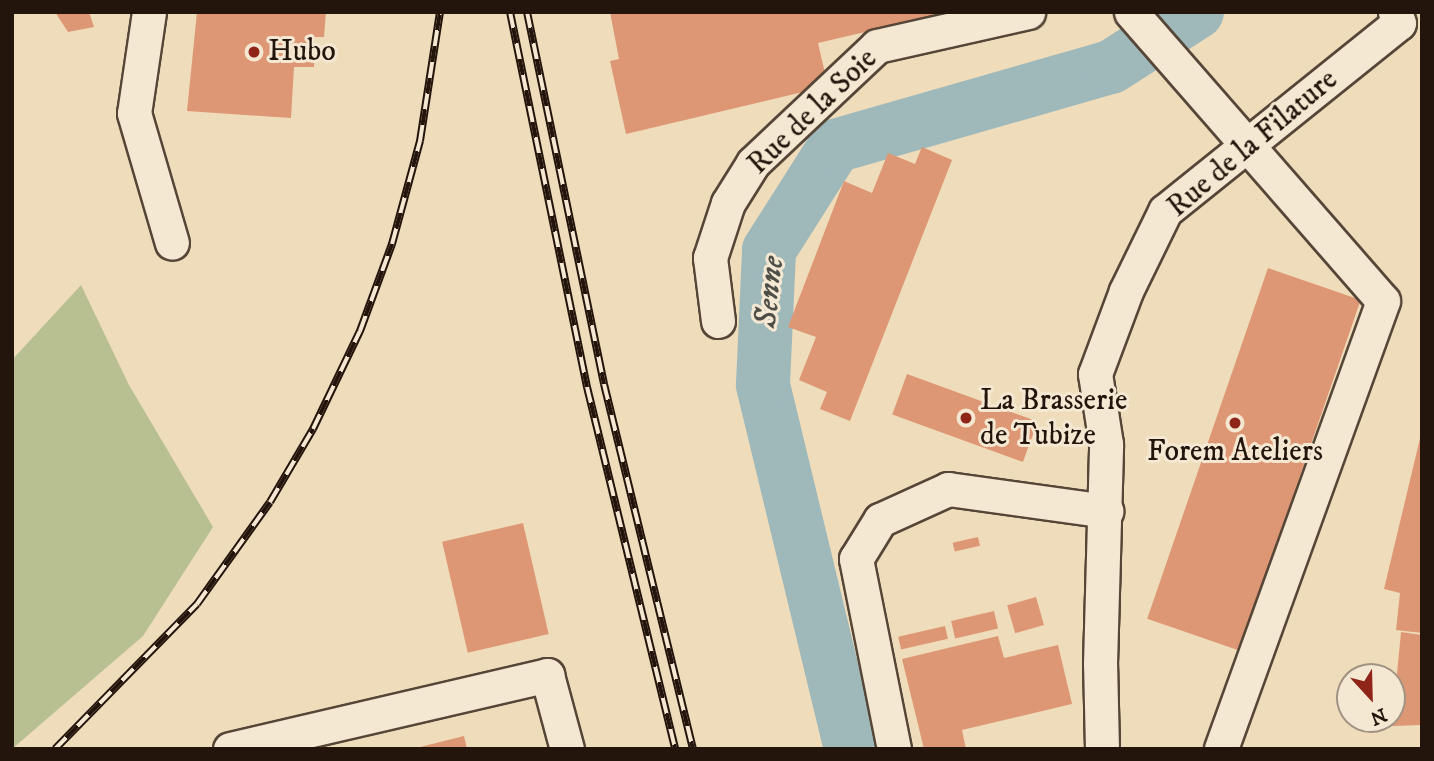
<!DOCTYPE html>
<html>
<head>
<meta charset="utf-8">
<style>
	body { margin:0 }
	#map { position:relative; width:1434px; height:761px; overflow:hidden; background:#efdcba; font-family:"IM FELL DW Pica",serif }
	div>[style] { position:absolute }
	.green>* { inset:0; background:#b8c091 }
	.river>* { height:54px; margin:-27px; padding:0 27px; transform-origin:27px; border-radius:27px; background:#9fb9bb }
	.building>* { inset:0; background:#de9774; transform-origin:0 0 }
	.roads { filter:drop-shadow(2px 0 #564638) drop-shadow(-2px 0 #564638) drop-shadow(0 2px #564638) drop-shadow(0 -2px #564638) }
	.minor>* { height:33px; margin:-16.5px; padding:0 16.5px; transform-origin:16.5px; border-radius:16.5px; background:#f5e8d2 }
	.rail>* { height:8px; margin-top:-4px; transform-origin:0; background:repeating-linear-gradient(90deg,#f5e8d2 0 16px,#23140c 0 32px); box-sizing:border-box; border-block:2px solid #23140c }
	.dots>* { width:19px; height:19px; translate:-50% -50%; box-sizing:border-box; border:4px solid #f5e8d2; border-radius:50% }
	span { translate:-50% -50%; white-space:nowrap; text-align:center; line-height:1.15; -webkit-text-stroke:6px #f5e8d2; paint-order:stroke }
	.poi-label { font-size:30px; color:#23140c }
	.left { translate:0 -50%; text-align:left }
	.street-label { font-size:30px; color:#23140c }
	.water-label { font-size:32px; color:#4e4e49; font-style:italic }
	.frame { position:absolute; inset:0; border:14px solid #23140c; pointer-events:none }
	.north { position:absolute; left:1336px; top:663px; width:70px; height:70px; box-sizing:border-box; background:#f5e8d2; border:2px solid #a19383; border-radius:50%; rotate:158deg; font-size:19px; font-weight:700; line-height:28px; text-align:center; color:#23140c }
	.north::after { content:''; display:block; margin:auto; width:24px; height:32px; background:#8f2418; clip-path:polygon(50% 0,100% 100%,50% 72%,0 100%) }
</style>
</head>
<body>
<div id="map">
	<div class="green">
		<div style="clip-path:polygon(81px 285px,129px 385px,213px 527px,143px 636px,12px 749px,12px 360px)"></div>
	</div>
	<div class="river">
		<div style="left:851px;top:749px;width:375px;rotate:-103.6deg"></div>
		<div style="left:763px;top:384px;width:134px;rotate:-87.4deg"></div>
		<div style="left:769px;top:250px;width:123px;rotate:-57.6deg"></div>
		<div style="left:835px;top:146px;width:287px;rotate:-16deg"></div>
		<div style="left:1111px;top:67px;width:102px;rotate:-32.6deg"></div>
	</div>
	<div class="building">
		<div style="clip-path:polygon(55px 12px,89px 12px,94px 27px,68px 32px)"></div>
		<div style="clip-path:polygon(197px 12px,326px 12px,324px 37px,315px 37px,314px 67px,294px 67px,291px 118px,187px 111px)"></div>
		<div style="clip-path:polygon(610px 12px,946px 12px,946px 13px,818px 43px,828px 86px,626px 134px,610px 61px,619px 59px)"></div>
		<div style="clip-path:polygon(922px 147px,952px 160px,850px 421px,820px 409px,827px 392px,799px 380px,816px 337px,788px 327px,844px 181px,872px 193px,888px 153px,915px 164px)"></div>
		<div style="left:1268px;top:268px;width:98px;height:371px;rotate:19deg"></div>
		<div style="left:907px;top:374px;width:139px;height:43px;rotate:20deg"></div>
		<div style="clip-path:polygon(1422px 430px,1422px 633px,1396px 630px,1400px 593px,1384px 589px)"></div>
		<div style="left:523px;top:523px;width:114px;height:83px;rotate:77deg"></div>
		<div style="left:978px;top:537px;width:9px;height:26px;rotate:77deg"></div>
		<div style="left:1036px;top:597px;width:29px;height:30px;rotate:74deg"></div>
		<div style="left:994px;top:611px;width:18px;height:44px;rotate:77deg"></div>
		<div style="left:945px;top:626px;width:13px;height:48px;rotate:77deg"></div>
		<div style="clip-path:polygon(1401px 632px,1422px 635px,1422px 725px,1392px 726px)"></div>
		<div style="clip-path:polygon(998px 636px,1004px 658px,1058px 645px,1072px 704px,962px 730px,966px 749px,924px 749px,902px 659px)"></div>
		<div style="clip-path:polygon(464px 736px,467px 749px,417px 749px,416px 748px)"></div>
	</div>
	<div class="roads">
		<div class="minor">
			<div style="left:149px;top:12px;width:102px;rotate:98.4deg"></div>
			<div style="left:134px;top:113px;width:135px;rotate:73.7deg"></div>
			<div style="left:1131px;top:12px;width:383px;rotate:48.9deg"></div>
			<div style="left:1383px;top:301px;width:476px;rotate:109.9deg"></div>
			<div style="left:718px;top:321px;width:64px;rotate:-97.2deg"></div>
			<div style="left:710px;top:258px;width:58px;rotate:-71.9deg"></div>
			<div style="left:728px;top:203px;width:47px;rotate:-58deg"></div>
			<div style="left:753px;top:163px;width:170px;rotate:-43.3deg"></div>
			<div style="left:877px;top:46px;width:155px;rotate:-12.7deg"></div>
			<div style="left:230px;top:749px;width:326px;rotate:-13.1deg"></div>
			<div style="left:547px;top:675px;width:77px;rotate:74.9deg"></div>
			<div style="left:894px;top:749px;width:194px;rotate:-101.3deg"></div>
			<div style="left:856px;top:559px;width:46px;rotate:-58.4deg"></div>
			<div style="left:880px;top:520px;width:75px;rotate:-24.5deg"></div>
			<div style="left:948px;top:489px;width:160px;rotate:7.9deg"></div>
			<div style="left:1102px;top:749px;width:85px;rotate:-91.3deg"></div>
			<div style="left:1100px;top:664px;width:220px;rotate:-88.4deg"></div>
			<div style="left:1106px;top:444px;width:71px;rotate:-98.9deg"></div>
			<div style="left:1095px;top:374px;width:89px;rotate:-69.5deg"></div>
			<div style="left:1126px;top:291px;width:89px;rotate:-64deg"></div>
			<div style="left:1165px;top:211px;width:300px;rotate:-38.8deg"></div>
			<div style="left:1399px;top:23px;width:12px;rotate:-110deg"></div>
		</div>
	</div>
	<div class="rail">
		<div style="left:510px;top:12px;width:383px;rotate:78.4deg"></div>
		<div style="left:587px;top:387px;width:373px;rotate:76.3deg"></div>
		<div style="left:527px;top:12px;width:380px;rotate:78.3deg"></div>
		<div style="left:604px;top:384px;width:376px;rotate:76.3deg"></div>
		<div style="left:55px;top:749px;width:203px;rotate:-45.6deg"></div>
		<div style="left:197px;top:604px;width:125px;rotate:-54.4deg"></div>
		<div style="left:270px;top:502px;width:85px;rotate:-59.5deg"></div>
		<div style="left:313px;top:429px;width:109px;rotate:-64.4deg"></div>
		<div style="left:360px;top:331px;width:93px;rotate:-69.8deg"></div>
		<div style="left:392px;top:244px;width:107px;rotate:-74.8deg"></div>
		<div style="left:420px;top:141px;width:131px;rotate:-81.2deg"></div>
	</div>
	<div class="dots">
		<div style="left:254px;top:52px;background:#8f2418"></div>
		<div style="left:966px;top:418px;background:#8f2418"></div>
		<div style="left:1235px;top:423px;background:#8f2418"></div>
	</div>
	<div class="poi-label">
		<span class="left" style="left:268px;top:52px">Hubo</span>
		<span class="left" style="left:980px;top:418px">La Brasserie<br>de Tubize</span>
		<span style="left:1235px;top:452px">Forem Ateliers</span>
	</div>
	<div class="street-label">
		<span style="left:813px;top:112px;rotate:-44deg">Rue de la Soie</span>
		<span style="left:1253px;top:144px;rotate:-40deg">Rue de la Filature</span>
	</div>
	<div class="water-label">
		<span style="left:770px;top:292px;rotate:-84deg">Senne</span>
	</div>
	<div class="frame"></div>
	<div class="north">N</div>
</div>
</body>
</html>
